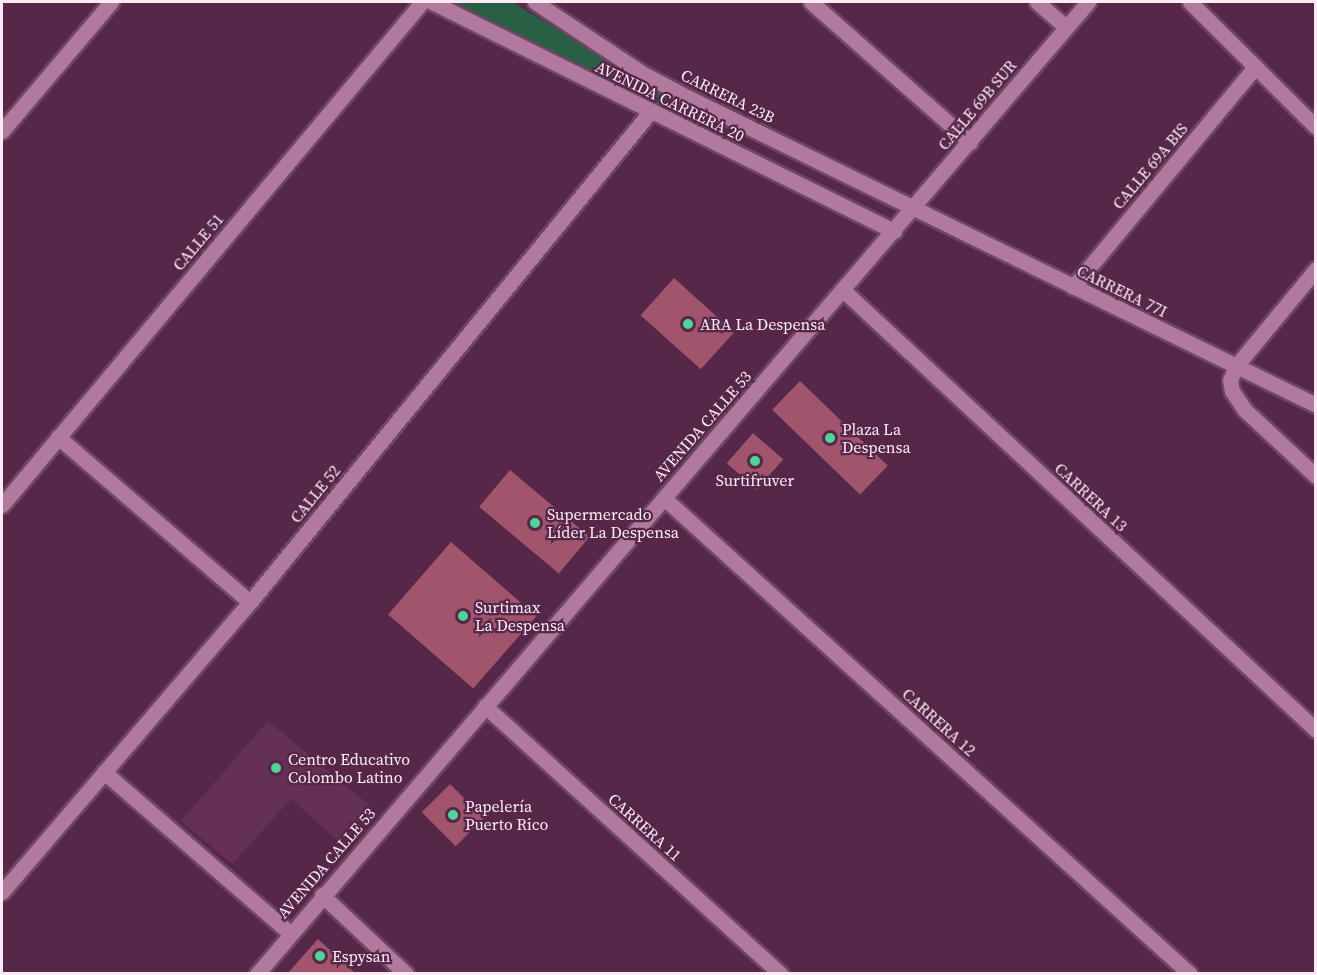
<!DOCTYPE html>
<html>
<head>
<meta charset="utf-8">
<style>
	body { margin:0 }
	#map { position:relative; width:1317px; height:975px; overflow:hidden; background:#562748; font-family:"Source Serif 4",serif }
	div>[style] { position:absolute }
	.built>* { inset:0; background:#653055 }
	.green>* { inset:0; background:#295f45 }
	.building>* { inset:0; background:#a0556d; transform-origin:0 0 }
	.roads { filter:drop-shadow(2px 0 #6c4662) drop-shadow(-2px 0 #6c4662) drop-shadow(0 2px #6c4662) drop-shadow(0 -2px #6c4662) }
	.minor>* { height:15px; margin:-7.5px; padding:0 7.5px; transform-origin:7.5px; border-radius:7.5px; background:#b0799d }
	.dots>* { width:16px; height:16px; translate:-50% -50%; box-sizing:border-box; border:3px solid #562748; border-radius:50% }
	span { translate:-50% -50%; white-space:nowrap; text-align:center; line-height:1.15; -webkit-text-stroke:4.5px #562748; paint-order:stroke }
	.street-label { font-size:16px; color:#fceaf5 }
	.poi-label { font-size:16px; color:#fceaf5 }
	.left { translate:0 -50%; text-align:left }
	.frame { position:absolute; inset:0; border:3px solid #fceaf5; pointer-events:none }
</style>
</head>
<body>
<div id="map">
	<div class="built">
		<div style="clip-path:polygon(268px 721px,372px 807px,342px 844px,291px 799px,232px 864px,181px 821px)"></div>
	</div>
	<div class="green">
		<div style="clip-path:polygon(447px 2px,512px 2px,696px 113px,692px 123px)"></div>
	</div>
	<div class="building">
		<div style="left:674px;top:278px;width:81px;height:50px;rotate:42deg"></div>
		<div style="left:800px;top:381px;width:122px;height:40px;rotate:44deg"></div>
		<div style="left:753px;top:433px;width:40px;height:40px;rotate:41deg"></div>
		<div style="left:510px;top:470px;width:104px;height:48px;rotate:40deg"></div>
		<div style="left:451px;top:542px;width:113px;height:96px;rotate:41deg"></div>
		<div style="left:450px;top:784px;width:48px;height:40px;rotate:45deg"></div>
		<div style="clip-path:polygon(318px 939px,356px 974px,287px 974px)"></div>
	</div>
	<div class="roads">
		<div class="minor">
			<div style="left:432px;top:2px;width:516px;rotate:26.37deg"></div>
			<div style="left:535px;top:2px;width:128px;rotate:33.6deg"></div>
			<div style="left:642px;top:73px;width:51px;rotate:28.1deg"></div>
			<div style="left:687px;top:97px;width:700px;rotate:26.09deg"></div>
			<div style="left:811px;top:2px;width:212px;rotate:41.4deg"></div>
			<div style="left:1037px;top:2px;width:38px;rotate:41deg"></div>
			<div style="left:1190px;top:2px;width:177px;rotate:44.8deg"></div>
			<div style="left:2px;top:131px;width:169px;rotate:-49.8deg"></div>
			<div style="left:1316px;top:269px;width:126px;rotate:129.5deg"></div>
			<div style="left:1236px;top:366px;width:15px;rotate:113deg"></div>
			<div style="left:1230px;top:380px;width:11px;rotate:80deg"></div>
			<div style="left:1232px;top:391px;width:23px;rotate:56deg"></div>
			<div style="left:1245px;top:410px;width:97px;rotate:42.9deg"></div>
			<div style="left:1073px;top:287px;width:286px;rotate:-50.4deg"></div>
			<div style="left:843px;top:290px;width:646px;rotate:42.93deg"></div>
			<div style="left:58px;top:437px;width:253px;rotate:40.7deg"></div>
			<div style="left:664px;top:498px;width:709px;rotate:42.14deg"></div>
			<div style="left:2px;top:505px;width:655px;rotate:-50.14deg"></div>
			<div style="left:485px;top:706px;width:399px;rotate:42.2deg"></div>
			<div style="left:104px;top:772px;width:246px;rotate:40.9deg"></div>
			<div style="left:2px;top:892px;width:382px;rotate:-49.5deg"></div>
			<div style="left:250px;top:602px;width:633px;rotate:-50.77deg"></div>
			<div style="left:322px;top:895px;width:115px;rotate:43.2deg"></div>
			<div style="left:257px;top:974px;width:1279px;rotate:-49.47deg"></div>
		</div>
	</div>
	<div class="dots">
		<div style="left:688px;top:324px;background:#50d398"></div>
		<div style="left:830px;top:438px;background:#50d398"></div>
		<div style="left:755px;top:461px;background:#50d398"></div>
		<div style="left:535px;top:523px;background:#50d398"></div>
		<div style="left:463px;top:616px;background:#50d398"></div>
		<div style="left:276px;top:768px;background:#50d398"></div>
		<div style="left:453px;top:815px;background:#50d398"></div>
		<div style="left:320px;top:956px;background:#50d398"></div>
	</div>
	<div class="street-label">
		<span style="left:728px;top:96px;rotate:26deg">CARRERA 23B</span>
		<span style="left:670px;top:101px;rotate:26deg">AVENIDA CARRERA 20</span>
		<span style="left:977px;top:105px;rotate:-50deg">CALLE 69B SUR</span>
		<span style="left:1150px;top:166px;rotate:-50deg">CALLE 69A BIS</span>
		<span style="left:198px;top:242px;rotate:-50deg">CALLE 51</span>
		<span style="left:1122px;top:291px;rotate:26deg">CARRERA 77I</span>
		<span style="left:702px;top:426px;rotate:-49deg">AVENIDA CALLE 53</span>
		<span style="left:315px;top:494px;rotate:-51deg">CALLE 52</span>
		<span style="left:1091px;top:497px;rotate:43deg">CARRERA 13</span>
		<span style="left:939px;top:722px;rotate:42deg">CARRERA 12</span>
		<span style="left:645px;top:827px;rotate:42deg">CARRERA 11</span>
		<span style="left:326px;top:863px;rotate:-49deg">AVENIDA CALLE 53</span>
	</div>
	<div class="poi-label">
		<span class="left" style="left:700px;top:324px">ARA La Despensa</span>
		<span class="left" style="left:842px;top:438px">Plaza La<br>Despensa</span>
		<span style="left:755px;top:480px">Surtifruver</span>
		<span class="left" style="left:547px;top:523px">Supermercado<br>Líder La Despensa</span>
		<span class="left" style="left:475px;top:616px">Surtimax<br>La Despensa</span>
		<span class="left" style="left:288px;top:768px">Centro Educativo<br>Colombo Latino</span>
		<span class="left" style="left:465px;top:815px">Papelería<br>Puerto Rico</span>
		<span class="left" style="left:332px;top:956px">Espysan</span>
	</div>
	<div class="frame"></div>
</div>
</body>
</html>
